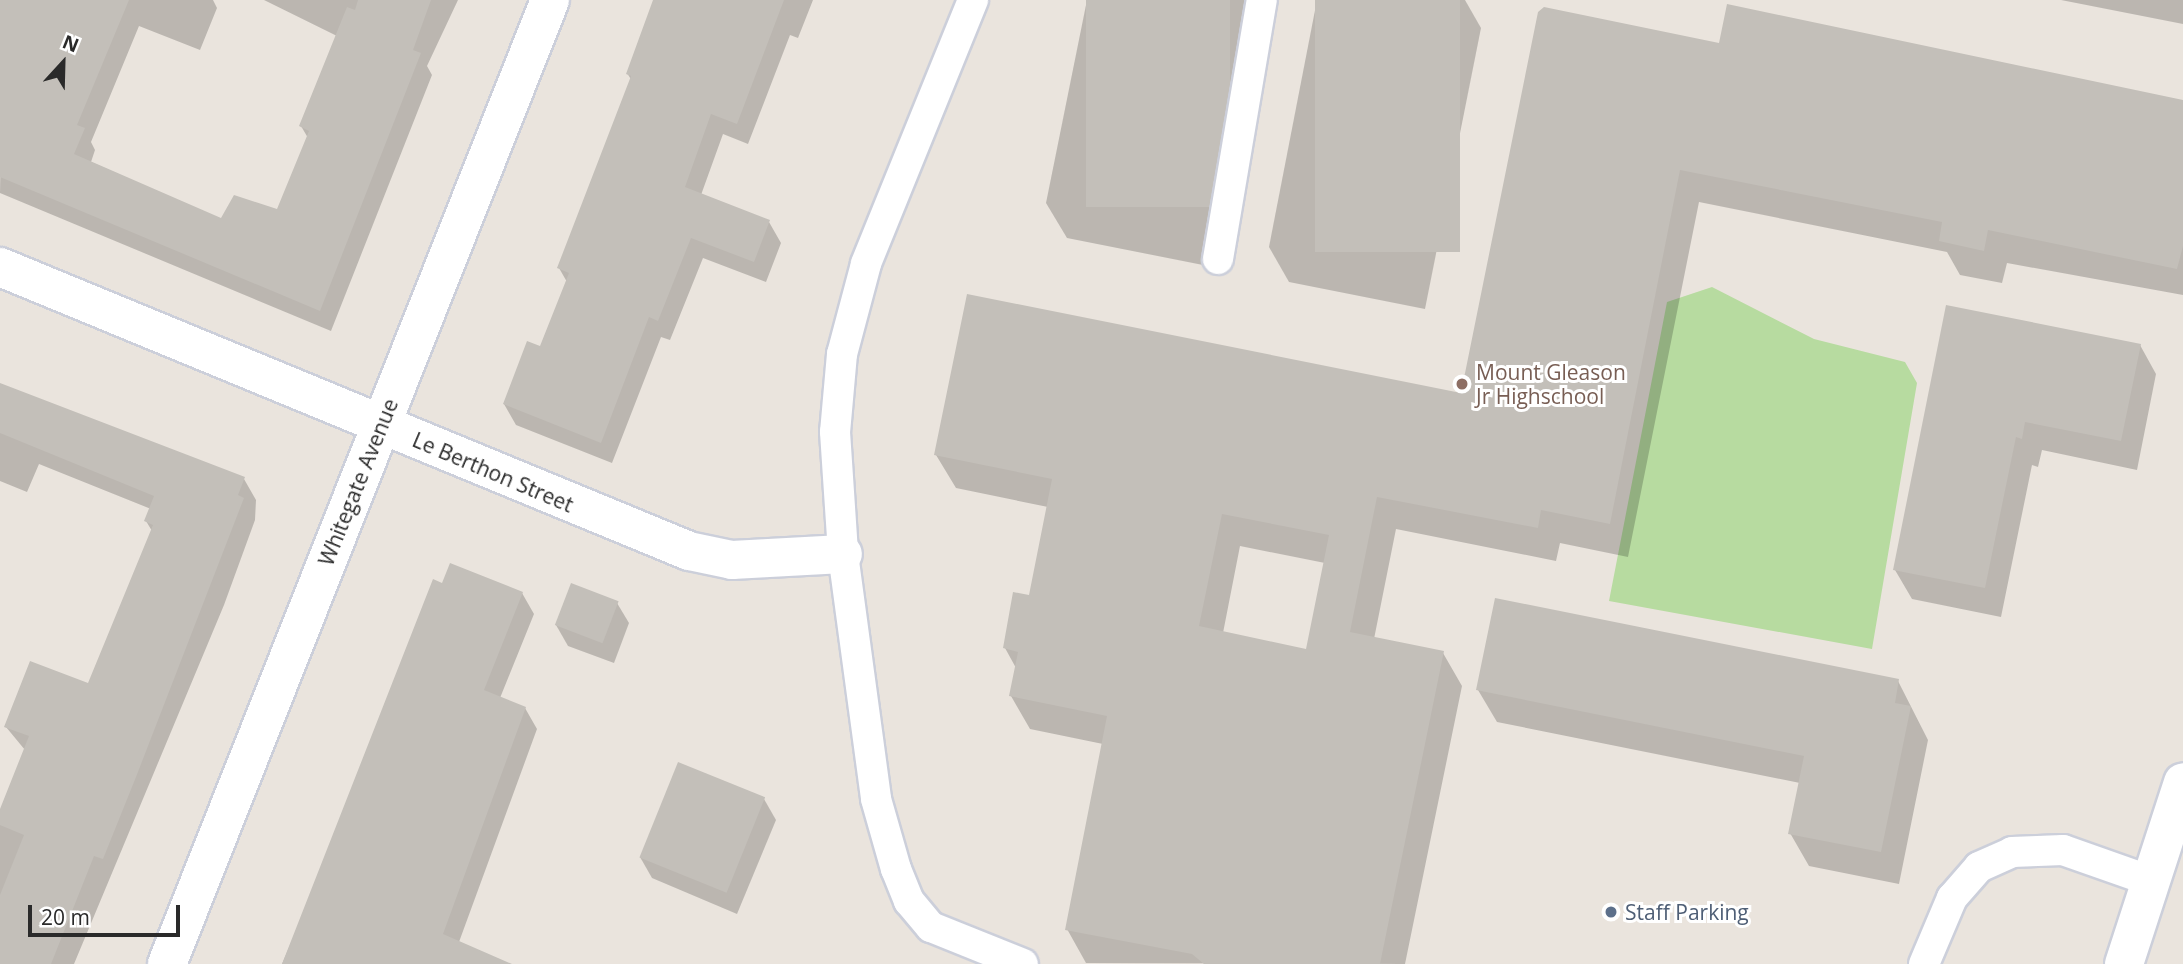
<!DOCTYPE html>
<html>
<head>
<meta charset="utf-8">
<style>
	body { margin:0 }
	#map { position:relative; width:2183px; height:964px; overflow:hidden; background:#eae4dd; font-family:"Open Sans",sans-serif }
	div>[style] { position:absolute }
	.green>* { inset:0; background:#b7dba0 }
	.shadow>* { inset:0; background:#0003 }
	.building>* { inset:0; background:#c3bfb9; transform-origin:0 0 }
	.roads { filter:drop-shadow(2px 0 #cccfda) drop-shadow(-2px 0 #cccfda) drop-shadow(0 2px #cccfda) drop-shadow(0 -2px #cccfda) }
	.service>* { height:30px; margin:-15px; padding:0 15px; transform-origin:15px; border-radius:15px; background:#fff }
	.minor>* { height:38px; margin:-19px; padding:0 19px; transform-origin:19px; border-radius:19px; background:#fff }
	.tertiary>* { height:38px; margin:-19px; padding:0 19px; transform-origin:19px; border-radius:19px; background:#fff }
	.dots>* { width:19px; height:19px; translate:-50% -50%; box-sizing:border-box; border:4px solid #fff; border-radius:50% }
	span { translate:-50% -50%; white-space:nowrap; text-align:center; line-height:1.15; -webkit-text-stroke:6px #fff; paint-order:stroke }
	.education-label { font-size:21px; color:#785e54 }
	.left { translate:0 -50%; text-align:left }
	.street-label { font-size:21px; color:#2a2a2a }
	.service-label { font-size:21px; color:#4e5e75 }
	.north { position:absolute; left:28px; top:28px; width:70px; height:70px; -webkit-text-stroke:5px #fff; paint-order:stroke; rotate:22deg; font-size:19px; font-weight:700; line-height:28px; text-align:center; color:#2a2a2a }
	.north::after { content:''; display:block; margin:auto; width:24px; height:32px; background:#2a2a2a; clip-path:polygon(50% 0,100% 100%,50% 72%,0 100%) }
	.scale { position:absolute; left:28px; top:905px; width:152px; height:32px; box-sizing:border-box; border:4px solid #2a2a2a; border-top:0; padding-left:9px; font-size:21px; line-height:24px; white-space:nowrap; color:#2a2a2a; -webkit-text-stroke:5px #fff; paint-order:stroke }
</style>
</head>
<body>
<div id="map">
	<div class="green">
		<div style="clip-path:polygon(1712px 287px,1814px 339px,1905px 362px,1917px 383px,1872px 649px,1609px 601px,1667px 302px)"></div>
	</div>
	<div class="shadow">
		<div style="clip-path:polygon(3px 0,213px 0,217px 8px,200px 50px,139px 26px,91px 142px,95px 150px,91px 162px,222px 220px,278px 211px,308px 138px,301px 126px,337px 36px,264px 0,458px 0,427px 66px,432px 75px,331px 331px,0 193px)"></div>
		<div style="clip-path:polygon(678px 0,813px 0,798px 38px,790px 35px,748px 144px,723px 134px,701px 195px,769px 222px,781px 243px,766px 282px,703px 258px,670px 340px,661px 337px,612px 463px,516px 425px,504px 404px,541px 348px,567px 282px,559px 268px,632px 81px,627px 73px)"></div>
		<div style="clip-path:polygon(1087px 0,1248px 0,1251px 28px,1203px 265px,1067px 238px,1046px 203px)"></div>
		<div style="clip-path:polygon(1317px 0,1465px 0,1481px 28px,1425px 309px,1289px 282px,1269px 247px)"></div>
		<div style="clip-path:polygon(2061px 0,2183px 0,2183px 24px)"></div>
		<div style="clip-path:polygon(evenodd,1721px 46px,2183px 101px,2183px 295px,2007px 263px,2002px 283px,1960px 275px,1947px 252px,1699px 202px,1628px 557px,1560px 543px,1556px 561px,1396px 529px,1374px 639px,1443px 653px,1462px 686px,1405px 964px,1086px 963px,1067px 929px,1103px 744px,1030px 729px,1011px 696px,1016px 668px,1005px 648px,1030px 597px,1048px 507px,956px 488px,936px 455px,1462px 395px,1721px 46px,1240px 546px,1325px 563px,1308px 651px,1223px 633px,1240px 546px)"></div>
		<div style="clip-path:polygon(1947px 307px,2140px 345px,2156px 374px,2137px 470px,2042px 450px,2038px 467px,2032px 465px,2001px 617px,1912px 599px,1895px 570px)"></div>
		<div style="clip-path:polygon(0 385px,244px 479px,256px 500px,255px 520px,224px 605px,74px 964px,0 964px,0 813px,25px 750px,6px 727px,89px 686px,152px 531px,146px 521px,151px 509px,39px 464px,27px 492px,0 481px)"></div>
		<div style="clip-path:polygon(443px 585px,522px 593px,534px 614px,500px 698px,525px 708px,537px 729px,459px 942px,487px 964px,282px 964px)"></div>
		<div style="clip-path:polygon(617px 603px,629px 623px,614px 663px,568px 646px,556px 625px)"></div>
		<div style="clip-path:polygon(1898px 681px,1928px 740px,1899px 884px,1809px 866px,1790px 833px,1800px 783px,1497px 722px,1478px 690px)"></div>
		<div style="clip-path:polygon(764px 799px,776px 820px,737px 914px,652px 878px,640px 857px)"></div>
	</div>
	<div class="building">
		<div style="clip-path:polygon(0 0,129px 0,77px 125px,85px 128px,74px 154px,221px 218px,234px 195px,277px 209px,309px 131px,299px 126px,347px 7px,355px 10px,358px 0,431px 0,413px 50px,421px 53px,320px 311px,0 177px)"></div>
		<div style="clip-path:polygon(653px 0,784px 0,737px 124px,711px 114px,685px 187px,770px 220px,754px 262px,691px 238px,658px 321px,649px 317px,601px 443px,503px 404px,527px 341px,540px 346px,569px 273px,557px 268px,631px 76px,626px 74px)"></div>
		<div style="left:1086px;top:0;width:144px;height:207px"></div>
		<div style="left:1315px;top:0;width:145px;height:252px"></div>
		<div style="clip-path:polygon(evenodd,1727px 4px,2183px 100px,2183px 246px,2177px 269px,1988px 230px,1984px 251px,1939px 241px,1942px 222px,1680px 170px,1610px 524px,1541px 510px,1538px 528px,1377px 497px,1350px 632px,1444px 651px,1380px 964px,1204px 964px,1192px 954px,1065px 930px,1107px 716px,1009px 696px,1018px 652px,1003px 648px,1013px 592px,1029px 595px,1052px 479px,934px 455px,967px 294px,1461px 393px,1538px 12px,1544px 7px,1719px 43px,1727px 4px,1222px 514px,1329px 535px,1306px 649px,1199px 626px,1222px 514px)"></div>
		<div style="clip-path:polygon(1946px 305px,2141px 344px,2121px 441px,2025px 422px,2022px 439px,2016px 437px,1985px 588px,1893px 570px)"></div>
		<div style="clip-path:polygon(0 383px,245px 477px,238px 495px,244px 498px,136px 777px,103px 859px,94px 856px,51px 964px,0 964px,0 895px,24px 835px,0 825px,0 809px,29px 736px,4px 727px,30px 661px,88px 683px,153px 525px,144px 521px,154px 496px,0 433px)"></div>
		<div style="clip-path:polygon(450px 563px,523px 592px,484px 690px,526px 707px,443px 934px,512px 964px,282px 964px,433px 579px,442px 583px)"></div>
		<div style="left:571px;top:583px;width:51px;height:45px;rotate:21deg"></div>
		<div style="clip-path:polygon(1495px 598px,1899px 679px,1895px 703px,1911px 706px,1881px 852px,1788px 834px,1804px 756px,1476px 690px)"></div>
		<div style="left:678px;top:762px;width:94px;height:103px;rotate:22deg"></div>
	</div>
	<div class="roads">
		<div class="service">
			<div style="left:973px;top:0;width:285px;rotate:112.1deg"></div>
			<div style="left:866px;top:264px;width:93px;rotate:104.9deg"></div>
			<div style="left:842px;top:354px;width:78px;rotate:95.1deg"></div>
			<div style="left:835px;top:432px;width:122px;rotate:86.2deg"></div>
			<div style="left:843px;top:554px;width:247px;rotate:82.3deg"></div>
			<div style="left:876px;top:799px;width:73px;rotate:74.1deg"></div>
			<div style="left:896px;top:869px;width:35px;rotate:68deg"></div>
			<div style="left:909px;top:901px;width:34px;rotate:50deg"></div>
			<div style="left:931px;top:927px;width:99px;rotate:21.9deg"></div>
			<div style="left:1218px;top:259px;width:263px;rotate:-80.4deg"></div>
			<div style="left:1924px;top:964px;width:72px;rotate:-67deg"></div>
			<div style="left:1952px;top:898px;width:41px;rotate:-48.9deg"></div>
			<div style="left:1979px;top:867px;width:36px;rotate:-24deg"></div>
			<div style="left:2012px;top:852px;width:51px;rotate:-2.2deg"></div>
			<div style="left:2063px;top:850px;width:96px;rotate:19.4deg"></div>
		</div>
		<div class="minor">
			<div style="left:0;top:267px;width:745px;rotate:22.4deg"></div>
			<div style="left:689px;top:551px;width:44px;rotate:11.8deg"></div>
			<div style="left:732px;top:560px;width:111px;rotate:-3.1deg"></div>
			<div style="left:167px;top:964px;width:1037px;rotate:-68.33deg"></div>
		</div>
		<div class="tertiary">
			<div style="left:2124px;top:964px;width:191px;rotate:-72deg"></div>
		</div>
	</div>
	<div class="dots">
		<div style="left:1462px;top:384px;background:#8d6e63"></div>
		<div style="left:1611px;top:912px;background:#5c6f8a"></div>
	</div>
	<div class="education-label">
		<span class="left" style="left:1476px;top:384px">Mount Gleason<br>Jr Highschool</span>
	</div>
	<div class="street-label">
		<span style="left:493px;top:472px;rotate:23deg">Le Berthon Street</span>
		<span style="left:358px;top:482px;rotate:-68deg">Whitegate Avenue</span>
	</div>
	<div class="service-label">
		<span class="left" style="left:1625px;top:912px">Staff Parking</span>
	</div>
	<div class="north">N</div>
	<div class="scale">20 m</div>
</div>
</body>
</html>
